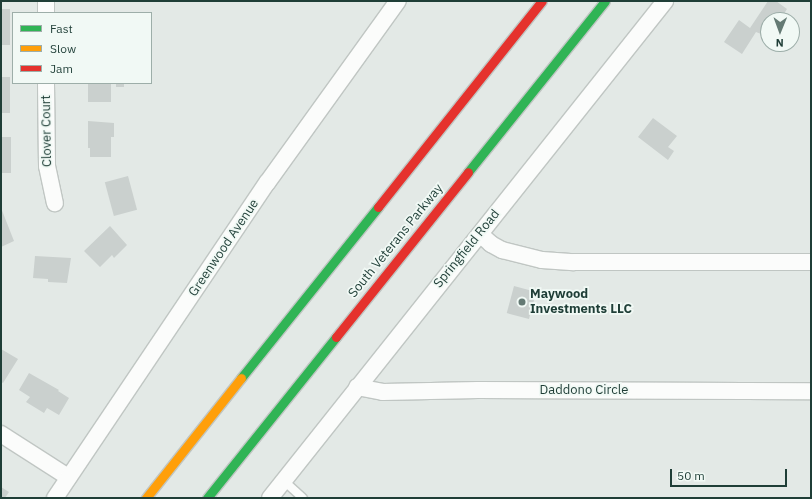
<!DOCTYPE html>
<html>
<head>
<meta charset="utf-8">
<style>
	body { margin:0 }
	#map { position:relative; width:812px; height:499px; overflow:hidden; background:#e3e9e6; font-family:"IBM Plex Sans",sans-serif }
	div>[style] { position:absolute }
	.building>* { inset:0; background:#cad0ce; transform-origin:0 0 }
	.roads { filter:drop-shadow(1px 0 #c0c6c3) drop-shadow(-1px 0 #c0c6c3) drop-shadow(0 1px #c0c6c3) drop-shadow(0 -1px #c0c6c3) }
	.lane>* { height:8px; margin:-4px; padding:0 4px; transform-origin:4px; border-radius:4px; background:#fbfcfb }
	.street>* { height:16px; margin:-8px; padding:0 8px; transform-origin:8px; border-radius:8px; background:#fbfcfb }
	.fast>* { height:9px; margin:-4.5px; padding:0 4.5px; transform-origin:4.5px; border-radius:4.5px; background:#30b455 }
	.slow>* { height:9px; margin:-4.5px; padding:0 4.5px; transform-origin:4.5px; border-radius:4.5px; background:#ff9f0a }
	.jam>* { height:9px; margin:-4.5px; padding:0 4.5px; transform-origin:4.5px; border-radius:4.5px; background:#e5322d }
	.dots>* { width:11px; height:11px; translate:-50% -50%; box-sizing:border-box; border:2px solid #f1f9f5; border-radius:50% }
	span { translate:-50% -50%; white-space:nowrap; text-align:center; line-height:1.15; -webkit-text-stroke:3.5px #f1f9f5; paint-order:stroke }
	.street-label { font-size:13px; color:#1f3e37 }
	.poi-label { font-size:13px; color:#1f3e37; font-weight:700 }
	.left { translate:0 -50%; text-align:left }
	.frame { position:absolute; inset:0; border:2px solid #1f3e37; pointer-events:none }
	.legend { position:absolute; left:12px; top:12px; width:140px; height:72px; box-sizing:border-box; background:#f1f9f5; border:1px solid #9daea9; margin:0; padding:5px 7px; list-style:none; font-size:12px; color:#1f3e37 }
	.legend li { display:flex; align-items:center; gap:8px; height:20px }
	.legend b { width:20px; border:1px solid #9daea9 }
	.north { position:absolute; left:760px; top:12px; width:40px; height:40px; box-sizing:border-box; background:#f1f9f5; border:1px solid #9daea9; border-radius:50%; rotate:181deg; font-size:11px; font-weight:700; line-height:16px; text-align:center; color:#1f3e37 }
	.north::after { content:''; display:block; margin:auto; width:14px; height:18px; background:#647a74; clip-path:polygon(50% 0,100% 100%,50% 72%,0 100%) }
	.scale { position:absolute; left:670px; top:469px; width:117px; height:18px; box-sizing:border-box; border:2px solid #1f3e37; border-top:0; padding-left:5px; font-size:12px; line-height:14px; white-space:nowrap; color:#1f3e37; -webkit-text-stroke:3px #f1f9f5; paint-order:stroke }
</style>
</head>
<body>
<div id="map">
	<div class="building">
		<div style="clip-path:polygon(768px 1px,776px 1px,787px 9px,780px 20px,768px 20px,768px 28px,766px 26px,761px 34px,756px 32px,742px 54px,724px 42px,739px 20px,750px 28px)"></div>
		<div style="left:1px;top:9px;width:9px;height:36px"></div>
		<div style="left:1px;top:77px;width:9px;height:36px"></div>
		<div style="left:88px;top:83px;width:23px;height:19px"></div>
		<div style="left:116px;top:83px;width:8px;height:4px"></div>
		<div style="clip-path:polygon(653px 118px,677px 136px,668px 147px,674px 151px,668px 160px,638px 137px)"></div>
		<div style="clip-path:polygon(88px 121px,114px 123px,114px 137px,111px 137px,111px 157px,90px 157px,90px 148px,88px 148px)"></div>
		<div style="left:1px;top:137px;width:10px;height:36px"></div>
		<div style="left:128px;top:176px;width:35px;height:24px;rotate:75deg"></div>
		<div style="clip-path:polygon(1px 208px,14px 241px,1px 247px)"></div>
		<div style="clip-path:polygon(110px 226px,127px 245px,114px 258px,112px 255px,100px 267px,84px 251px)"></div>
		<div style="clip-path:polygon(35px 256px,71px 258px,67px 283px,48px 282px,48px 279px,33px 278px)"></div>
		<div style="left:514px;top:286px;width:23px;height:28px;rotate:15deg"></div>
		<div style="clip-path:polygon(1px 349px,18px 359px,3px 383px,1px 382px)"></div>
		<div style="clip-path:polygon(29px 373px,59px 390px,58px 391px,69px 398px,59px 415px,47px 408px,44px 413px,26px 402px,30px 397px,19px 390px)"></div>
		<div style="clip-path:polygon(1px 487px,9px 492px,5px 498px,1px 498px)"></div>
	</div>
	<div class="roads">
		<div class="lane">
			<div style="left:284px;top:481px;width:25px;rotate:42deg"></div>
		</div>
		<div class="street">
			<div style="left:46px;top:1px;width:12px;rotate:90deg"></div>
			<div style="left:46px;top:83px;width:83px;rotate:89.3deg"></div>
			<div style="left:47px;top:166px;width:38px;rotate:78deg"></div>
			<div style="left:480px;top:234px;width:15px;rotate:42deg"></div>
			<div style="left:491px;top:244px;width:13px;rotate:29deg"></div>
			<div style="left:502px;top:250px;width:41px;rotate:14deg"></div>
			<div style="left:542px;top:260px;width:32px;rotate:4deg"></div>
			<div style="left:574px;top:262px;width:237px"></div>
			<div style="left:357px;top:387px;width:26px;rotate:11deg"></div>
			<div style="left:383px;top:392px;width:95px;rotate:-1.2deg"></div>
			<div style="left:478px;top:390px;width:333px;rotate:0.2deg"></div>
			<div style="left:1px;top:434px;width:80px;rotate:32.7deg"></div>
			<div style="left:55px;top:498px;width:380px;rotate:-56.1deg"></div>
			<div style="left:267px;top:183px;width:224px;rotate:-54.3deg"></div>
			<div style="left:270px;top:498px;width:635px;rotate:-51.52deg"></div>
		</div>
		<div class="fast">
			<div style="left:468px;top:172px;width:219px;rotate:-51.3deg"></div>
			<div style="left:241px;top:378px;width:219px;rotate:-51.3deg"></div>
			<div style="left:207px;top:498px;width:206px;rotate:-51.3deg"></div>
		</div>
		<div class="slow">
			<div style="left:146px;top:498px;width:153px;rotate:-51.6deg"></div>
		</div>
		<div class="jam">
			<div style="left:378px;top:207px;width:263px;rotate:-51.5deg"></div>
			<div style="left:336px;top:337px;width:211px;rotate:-51.3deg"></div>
		</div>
	</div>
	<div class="dots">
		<div style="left:522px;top:302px;background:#647a74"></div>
	</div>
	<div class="street-label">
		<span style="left:47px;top:131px;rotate:-91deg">Clover Court</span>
		<span style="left:396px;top:241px;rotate:-51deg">South Veterans Parkway</span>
		<span style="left:224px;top:248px;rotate:-56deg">Greenwood Avenue</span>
		<span style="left:467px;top:249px;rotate:-51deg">Springfield Road</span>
		<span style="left:584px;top:390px">Daddono Circle</span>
	</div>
	<div class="poi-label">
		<span class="left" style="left:530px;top:302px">Maywood<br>Investments LLC</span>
	</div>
	<div class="frame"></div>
	<ul class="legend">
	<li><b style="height:5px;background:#30b455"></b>Fast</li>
	<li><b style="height:5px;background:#ff9f0a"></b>Slow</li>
	<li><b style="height:5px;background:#e5322d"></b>Jam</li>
	</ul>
	<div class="north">N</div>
	<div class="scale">50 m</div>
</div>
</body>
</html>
